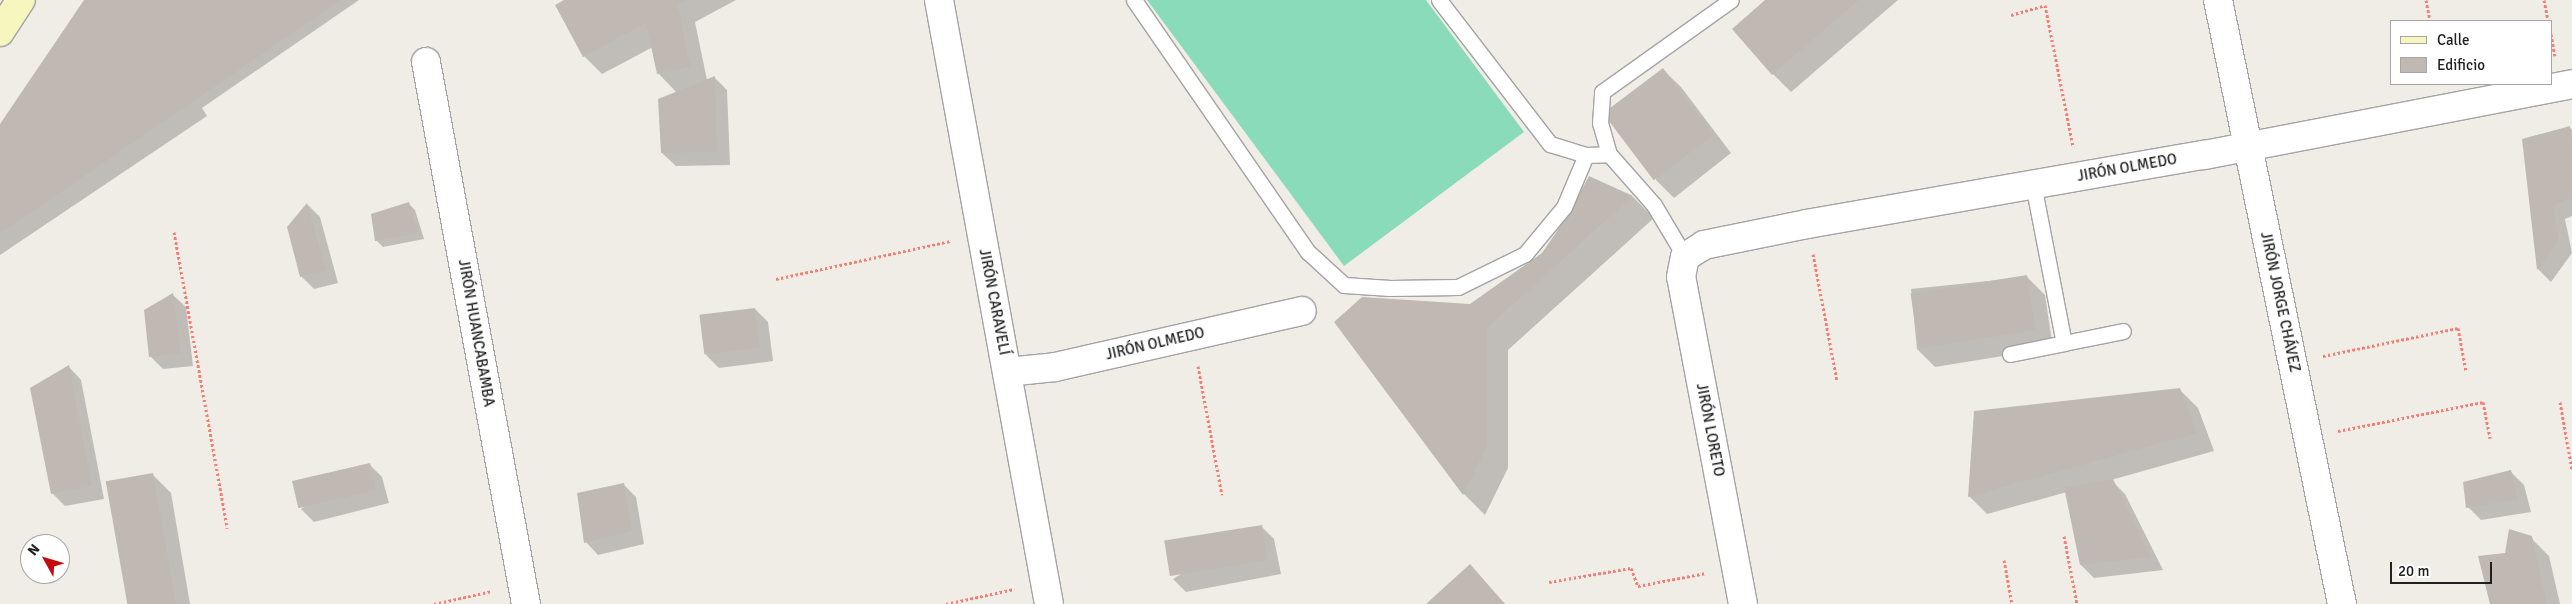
<!DOCTYPE html>
<html>
<head>
<meta charset="utf-8">
<style>
	body { margin:0 }
	#map { position:relative; width:2572px; height:604px; overflow:hidden; background:#f0ede7; font-family:Signika,sans-serif }
	div>[style] { position:absolute }
	.pitch>* { inset:0; background:#89dbb9 }
	.shadow>* { inset:0; background:#0003 }
	.building>* { inset:0; background:#c0b9b3; transform-origin:0 0 }
	.path>* { height:3px; margin-top:-1.5px; transform-origin:0; background:repeating-linear-gradient(90deg,#f37f75 0 2.5px,transparent 0 5px) }
	.roads { filter:drop-shadow(1px 0 #a4a4a4) drop-shadow(-1px 0 #a4a4a4) drop-shadow(0 1px #a4a4a4) drop-shadow(0 -1px #a4a4a4) }
	.service>* { height:15px; margin:-7.5px; padding:0 7.5px; transform-origin:7.5px; border-radius:7.5px; background:#fff }
	.minor>* { height:28px; margin:-14px; padding:0 14px; transform-origin:14px; border-radius:14px; background:#fff }
	.secondary>* { height:28px; margin:-14px; padding:0 14px; transform-origin:14px; border-radius:14px; background:#f5f7be }
	span { translate:-50% -50%; white-space:nowrap; text-align:center; line-height:1.15; -webkit-text-stroke:4px #fff; paint-order:stroke }
	.street-label { font-size:15px; color:#202020 }
	.legend { position:absolute; left:2390px; top:20px; width:162px; height:65px; box-sizing:border-box; background:#fff; border:1px solid #a6a6a6; margin:0; padding:6px 9px; list-style:none; font-size:15px; color:#202020 }
	.legend li { display:flex; align-items:center; gap:10px; height:25px }
	.legend b { width:25px; border:1px solid #a6a6a6 }
	.north { position:absolute; left:20px; top:534px; width:50px; height:50px; box-sizing:border-box; background:#fff; border:1px solid #a6a6a6; border-radius:50%; rotate:309deg; font-size:14px; font-weight:700; line-height:20px; text-align:center; color:#202020 }
	.north::after { content:''; display:block; margin:auto; width:18px; height:22px; background:#c60a0e; clip-path:polygon(50% 0,100% 100%,50% 72%,0 100%) }
	.scale { position:absolute; left:2390px; top:562px; width:102px; height:22px; box-sizing:border-box; border:2px solid #202020; border-top:0; padding-left:6px; font-size:15px; line-height:18px; white-space:nowrap; color:#202020; -webkit-text-stroke:4px #fff; paint-order:stroke }
</style>
</head>
<body>
<div id="map">
	<div class="pitch">
		<div style="clip-path:polygon(1147px 0,1426px 0,1524px 132px,1344px 266px)"></div>
	</div>
	<div class="shadow">
		<div style="clip-path:polygon(86px 0,359px 0,202px 108px,207px 116px,0 255px,0 127px)"></div>
		<div style="clip-path:polygon(567px 0,736px 0,695px 22px,707px 80px,714px 77px,727px 90px,730px 165px,676px 166px,662px 153px,677px 93px,658px 73px,653px 47px,602px 74px,584px 56px,557px 5px)"></div>
		<div style="clip-path:polygon(1767px 0,1898px 0,1791px 92px,1773px 74px)"></div>
		<div style="clip-path:polygon(1663px 70px,1681px 87px,1731px 153px,1674px 198px,1656px 180px)"></div>
		<div style="clip-path:polygon(2569px 127px,2572px 130px,2572px 216px,2565px 219px,2572px 253px,2551px 282px,2538px 269px,2524px 140px)"></div>
		<div style="clip-path:polygon(1589px 178px,1633px 197px,1654px 218px,1508px 350px,1508px 468px,1485px 515px,1464px 494px,1336px 322px,1470px 305px,1543px 254px,1567px 218px)"></div>
		<div style="clip-path:polygon(408px 203px,415px 210px,424px 239px,383px 247px,376px 240px)"></div>
		<div style="clip-path:polygon(308px 205px,320px 217px,338px 283px,314px 289px,301px 276px,288px 227px)"></div>
		<div style="clip-path:polygon(2027px 277px,2045px 295px,2053px 348px,1935px 367px,1917px 349px,1911px 289px)"></div>
		<div style="clip-path:polygon(173px 295px,186px 307px,193px 366px,163px 369px,150px 356px)"></div>
		<div style="clip-path:polygon(755px 309px,768px 322px,773px 361px,719px 368px,706px 355px)"></div>
		<div style="clip-path:polygon(69px 367px,81px 380px,104px 499px,65px 506px,52px 493px)"></div>
		<div style="clip-path:polygon(2180px 390px,2198px 408px,2214px 451px,2111px 480px,2125px 494px,2163px 570px,2094px 578px,2081px 565px,2067px 492px,1987px 514px,1969px 496px)"></div>
		<div style="clip-path:polygon(369px 464px,382px 477px,389px 503px,314px 522px,301px 509px)"></div>
		<div style="clip-path:polygon(2511px 472px,2524px 485px,2531px 512px,2481px 520px,2468px 507px)"></div>
		<div style="clip-path:polygon(153px 475px,171px 493px,190px 604px,128px 604px)"></div>
		<div style="clip-path:polygon(623px 484px,636px 497px,644px 544px,598px 555px,586px 542px)"></div>
		<div style="clip-path:polygon(1261px 526px,1274px 539px,1281px 574px,1186px 592px,1173px 579px)"></div>
		<div style="clip-path:polygon(2531px 538px,2549px 556px,2560px 604px,2491px 604px,2506px 554px)"></div>
	</div>
	<div class="building">
		<div style="clip-path:polygon(84px 0,341px 0,0 234px,0 124px)"></div>
		<div style="clip-path:polygon(564px 0,686px 0,678px 4px,690px 67px,657px 74px,646px 23px,583px 57px,555px 5px)"></div>
		<div style="clip-path:polygon(1765px 0,1859px 0,1772px 75px,1732px 29px)"></div>
		<div style="left:1663px;top:68px;width:84px;height:75px;rotate:53deg"></div>
		<div style="clip-path:polygon(715px 76px,717px 152px,661px 153px,658px 99px)"></div>
		<div style="clip-path:polygon(2570px 126px,2572px 142px,2572px 197px,2553px 206px,2559px 239px,2537px 270px,2522px 139px)"></div>
		<div style="clip-path:polygon(1589px 176px,1633px 196px,1487px 328px,1487px 446px,1463px 495px,1334px 322px,1362px 297px,1470px 304px,1542px 253px,1566px 218px)"></div>
		<div style="clip-path:polygon(409px 202px,418px 233px,375px 241px,371px 214px)"></div>
		<div style="clip-path:polygon(307px 203px,326px 270px,300px 277px,287px 227px)"></div>
		<div style="left:2027px;top:275px;width:56px;height:118px;rotate:81deg"></div>
		<div style="clip-path:polygon(173px 293px,181px 353px,149px 357px,144px 310px)"></div>
		<div style="left:755px;top:308px;width:40px;height:56px;rotate:83deg"></div>
		<div style="clip-path:polygon(69px 365px,92px 486px,51px 494px,30px 388px)"></div>
		<div style="clip-path:polygon(2180px 388px,2197px 433px,1968px 497px,1974px 411px)"></div>
		<div style="left:370px;top:463px;width:28px;height:80px;rotate:77deg"></div>
		<div style="clip-path:polygon(2511px 470px,2518px 499px,2466px 508px,2463px 482px)"></div>
		<div style="left:153px;top:473px;width:133px;height:48px;rotate:80deg"></div>
		<div style="clip-path:polygon(2113px 479px,2151px 557px,2080px 565px,2064px 487px)"></div>
		<div style="clip-path:polygon(624px 483px,632px 531px,584px 543px,577px 493px)"></div>
		<div style="left:1262px;top:525px;width:36px;height:99px;rotate:81deg"></div>
		<div style="clip-path:polygon(2509px 529px,2532px 536px,2547px 604px,2490px 604px,2478px 556px,2505px 553px)"></div>
		<div style="clip-path:polygon(1470px 564px,1505px 604px,1426px 604px)"></div>
	</div>
	<div class="path">
		<div style="left:2426px;top:0;width:21px;rotate:79deg"></div>
		<div style="left:2544px;top:0;width:21px;rotate:79deg"></div>
		<div style="left:2011px;top:15px;width:35px;rotate:-16deg"></div>
		<div style="left:2045px;top:5px;width:145px;rotate:78.8deg"></div>
		<div style="left:2551px;top:34px;width:22px;rotate:80deg"></div>
		<div style="left:174px;top:232px;width:301px;rotate:79.8deg"></div>
		<div style="left:1813px;top:254px;width:129px;rotate:79.3deg"></div>
		<div style="left:776px;top:279px;width:179px;rotate:-12.3deg"></div>
		<div style="left:2323px;top:356px;width:138px;rotate:-11.7deg"></div>
		<div style="left:2458px;top:328px;width:44px;rotate:79.5deg"></div>
		<div style="left:1198px;top:366px;width:131px;rotate:79.5deg"></div>
		<div style="left:2560px;top:402px;width:69px;rotate:80deg"></div>
		<div style="left:2338px;top:431px;width:148px;rotate:-11.3deg"></div>
		<div style="left:2483px;top:402px;width:37px;rotate:79deg"></div>
		<div style="left:2064px;top:536px;width:69px;rotate:79.2deg"></div>
		<div style="left:2004px;top:560px;width:45px;rotate:79.7deg"></div>
		<div style="left:1549px;top:582px;width:83px;rotate:-9.7deg"></div>
		<div style="left:1631px;top:568px;width:19px;rotate:69deg"></div>
		<div style="left:1638px;top:586px;width:69px;rotate:-10.8deg"></div>
		<div style="left:434px;top:604px;width:59px;rotate:-12.6deg"></div>
		<div style="left:946px;top:604px;width:70px;rotate:-12.4deg"></div>
	</div>
	<div class="roads">
		<div class="service">
			<div style="left:1134px;top:0;width:306px;rotate:55.4deg"></div>
			<div style="left:1308px;top:252px;width:49px;rotate:42.5deg"></div>
			<div style="left:1344px;top:285px;width:46px;rotate:3.7deg"></div>
			<div style="left:1390px;top:288px;width:68px;rotate:-0.8deg"></div>
			<div style="left:1458px;top:287px;width:75px;rotate:-26.2deg"></div>
			<div style="left:1525px;top:254px;width:61px;rotate:-50.3deg"></div>
			<div style="left:1564px;top:207px;width:56px;rotate:-67.1deg"></div>
			<div style="left:1439px;top:0;width:182px;rotate:52.4deg"></div>
			<div style="left:1550px;top:144px;width:38px;rotate:17deg"></div>
			<div style="left:1586px;top:155px;width:23px;rotate:-2deg"></div>
			<div style="left:2033px;top:184px;width:162px;rotate:79deg"></div>
			<div style="left:2064px;top:343px;width:60px;rotate:-11.5deg"></div>
			<div style="left:1685px;top:257px;width:61px;rotate:-120.8deg"></div>
			<div style="left:1654px;top:205px;width:68px;rotate:-131.4deg"></div>
			<div style="left:1609px;top:154px;width:32px;rotate:-106deg"></div>
			<div style="left:1600px;top:123px;width:31px;rotate:-86deg"></div>
			<div style="left:1602px;top:92px;width:158px;rotate:-35.5deg"></div>
			<div style="left:2010px;top:354px;width:55px;rotate:-11.5deg"></div>
		</div>
		<div class="minor">
			<div style="left:939px;top:0;width:614px;rotate:79.68deg"></div>
			<div style="left:2218px;top:0;width:617px;rotate:78.4deg"></div>
			<div style="left:426px;top:62px;width:551px;rotate:79.55deg"></div>
			<div style="left:1007px;top:372px;width:48px;rotate:-5.9deg"></div>
			<div style="left:1055px;top:367px;width:253px;rotate:-12.8deg"></div>
			<div style="left:1743px;top:604px;width:333px;rotate:-100.7deg"></div>
			<div style="left:1681px;top:277px;width:20px;rotate:-79deg"></div>
			<div style="left:1685px;top:257px;width:22px;rotate:-32deg"></div>
			<div style="left:1704px;top:245px;width:105px;rotate:-11.5deg"></div>
			<div style="left:1807px;top:224px;width:403px;rotate:-9.9deg"></div>
			<div style="left:2204px;top:155px;width:375px;rotate:-10.9deg"></div>
		</div>
		<div class="secondary">
			<div style="left:0;top:32px;width:38px;rotate:-57deg"></div>
		</div>
	</div>
	<div class="street-label">
		<span style="left:2127px;top:168px;rotate:-10deg">JIRÓN OLMEDO</span>
		<span style="left:994px;top:302px;rotate:79deg">JIRÓN CARAVELÍ</span>
		<span style="left:2280px;top:302px;rotate:78deg">JIRÓN JORGE CHÁVEZ</span>
		<span style="left:476px;top:333px;rotate:80deg">JIRÓN HUANCABAMBA</span>
		<span style="left:1155px;top:344px;rotate:-13deg">JIRÓN OLMEDO</span>
		<span style="left:1710px;top:430px;rotate:79deg">JIRÓN LORETO</span>
	</div>
	<ul class="legend">
	<li><b style="height:6px;background:#f5f7be"></b>Calle</li>
	<li><b style="height:14px;background:#c0b9b3"></b>Edificio</li>
	</ul>
	<div class="north">N</div>
	<div class="scale">20 m</div>
</div>
</body>
</html>
